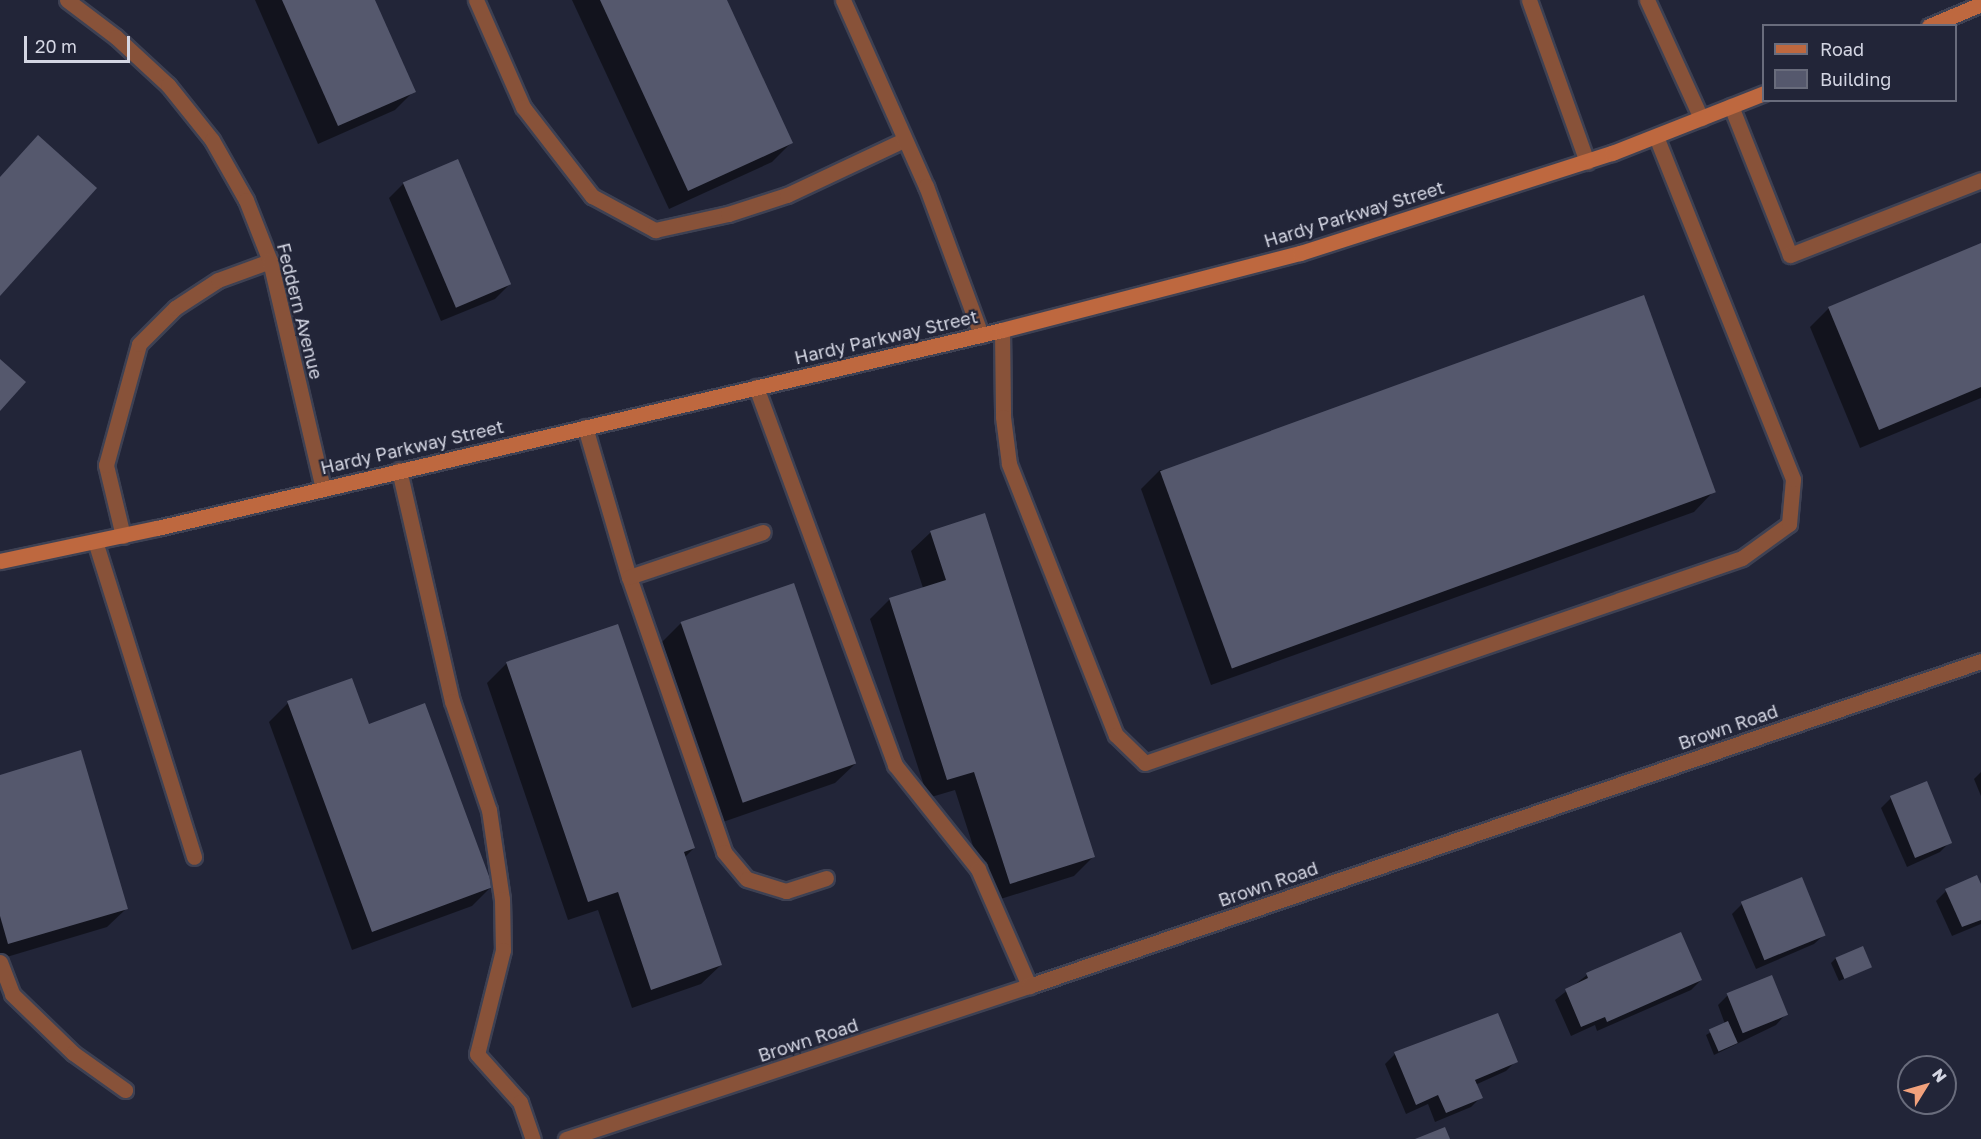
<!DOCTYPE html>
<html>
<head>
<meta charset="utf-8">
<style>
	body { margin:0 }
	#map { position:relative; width:1981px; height:1139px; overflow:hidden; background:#222538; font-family:"Golos Text",sans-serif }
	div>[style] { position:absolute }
	.shadow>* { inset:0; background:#0007 }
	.building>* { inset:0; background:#55586d; transform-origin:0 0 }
	.roads { filter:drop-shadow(2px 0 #3e4153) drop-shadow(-2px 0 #3e4153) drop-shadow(0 2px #3e4153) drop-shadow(0 -2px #3e4153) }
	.lane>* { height:15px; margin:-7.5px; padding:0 7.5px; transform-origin:7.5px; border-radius:7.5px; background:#885239 }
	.street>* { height:15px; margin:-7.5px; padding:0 7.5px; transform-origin:7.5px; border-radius:7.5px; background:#885239 }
	.secondary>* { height:15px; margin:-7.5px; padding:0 7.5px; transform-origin:7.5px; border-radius:7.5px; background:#be683f }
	span { translate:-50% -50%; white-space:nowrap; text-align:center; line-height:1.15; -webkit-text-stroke:4.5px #222538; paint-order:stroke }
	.street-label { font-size:18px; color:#d4d6e3 }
	.legend { position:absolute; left:1762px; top:24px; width:195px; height:78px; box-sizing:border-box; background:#222538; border:2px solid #696c7c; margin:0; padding:8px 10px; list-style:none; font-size:18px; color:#d4d6e3 }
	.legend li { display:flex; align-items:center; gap:12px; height:30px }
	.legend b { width:30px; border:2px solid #696c7c }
	.north { position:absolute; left:1897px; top:1055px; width:60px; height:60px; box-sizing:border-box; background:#222538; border:2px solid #696c7c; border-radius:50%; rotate:53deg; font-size:16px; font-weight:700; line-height:24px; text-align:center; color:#d4d6e3 }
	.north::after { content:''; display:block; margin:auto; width:21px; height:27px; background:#f1a17c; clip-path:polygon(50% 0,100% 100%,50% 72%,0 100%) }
	.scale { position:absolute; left:24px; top:36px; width:106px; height:27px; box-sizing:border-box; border:3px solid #d4d6e3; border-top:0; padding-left:8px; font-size:18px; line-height:21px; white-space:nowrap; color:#d4d6e3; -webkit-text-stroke:4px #222538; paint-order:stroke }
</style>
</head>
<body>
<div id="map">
	<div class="shadow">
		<div style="clip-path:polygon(255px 0,374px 0,414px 91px,395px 110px,318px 144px)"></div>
		<div style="clip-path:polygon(572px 0,725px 0,791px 143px,772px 162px,669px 209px)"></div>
		<div style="clip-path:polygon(404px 183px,510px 284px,495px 299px,441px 321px,389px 198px)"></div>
		<div style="clip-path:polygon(1981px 245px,1981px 398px,1860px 448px,1810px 327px,1829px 308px)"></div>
		<div style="clip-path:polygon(1160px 470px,1713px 492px,1694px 512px,1211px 685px,1141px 489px)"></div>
		<div style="clip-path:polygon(931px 532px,1094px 856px,1074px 876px,991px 902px,955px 790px,928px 798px,870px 619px,890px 599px,923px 588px,911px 551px)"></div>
		<div style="clip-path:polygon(793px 585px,855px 764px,835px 783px,723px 822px,661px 643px,680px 624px)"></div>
		<div style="clip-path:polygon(507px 663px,694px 848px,684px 858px,721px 965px,701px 984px,632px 1008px,598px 910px,568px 920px,487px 683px)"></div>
		<div style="clip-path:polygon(288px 703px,368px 726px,491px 887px,472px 906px,352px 950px,269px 722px)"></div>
		<div style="clip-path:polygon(1981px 772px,1981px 796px,1974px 779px)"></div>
		<div style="clip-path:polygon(0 776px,127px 908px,107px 927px,0 959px)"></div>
		<div style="clip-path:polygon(1891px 798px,1950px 842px,1940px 852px,1907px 867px,1881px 808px)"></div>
		<div style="clip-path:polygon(1981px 888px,1981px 924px,1952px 936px,1936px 901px,1946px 891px)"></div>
		<div style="clip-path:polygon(1742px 904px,1825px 934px,1814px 944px,1756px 969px,1732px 914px)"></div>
		<div style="clip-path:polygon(1836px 958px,1871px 967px,1839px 981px,1831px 963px)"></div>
		<div style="clip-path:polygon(1587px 975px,1701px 980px,1691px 990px,1597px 1031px,1595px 1025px,1571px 1036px,1555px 1000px)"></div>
		<div style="clip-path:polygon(1728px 995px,1786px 1014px,1776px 1025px,1714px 1055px,1706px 1035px,1725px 1024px,1718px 1005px)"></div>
		<div style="clip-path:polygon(1497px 1015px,1516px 1061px,1506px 1071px,1475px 1085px,1481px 1097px,1471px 1107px,1435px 1122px,1428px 1104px,1406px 1114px,1385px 1064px,1395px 1054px)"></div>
	</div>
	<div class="building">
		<div style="clip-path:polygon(282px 0,375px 0,416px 92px,338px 126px)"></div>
		<div style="clip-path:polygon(600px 0,727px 0,793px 143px,688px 191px)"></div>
		<div style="clip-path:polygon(38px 135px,97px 188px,0 296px,0 177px)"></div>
		<div style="left:458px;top:159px;width:136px;height:60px;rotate:67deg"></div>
		<div style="clip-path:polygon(1981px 243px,1981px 387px,1879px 430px,1828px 307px)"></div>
		<div style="left:1644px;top:295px;width:210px;height:515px;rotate:70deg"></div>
		<div style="clip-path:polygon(0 359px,26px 382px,0 411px)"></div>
		<div style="clip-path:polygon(985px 513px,1095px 857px,1010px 884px,974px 772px,947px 780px,889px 598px,946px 580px,930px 531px)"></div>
		<div style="left:794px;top:583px;width:191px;height:120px;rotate:71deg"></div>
		<div style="clip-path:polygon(618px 624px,695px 848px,684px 852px,722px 965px,651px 990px,618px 892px,588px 902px,506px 662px)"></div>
		<div style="clip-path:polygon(352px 678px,369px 724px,425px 703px,493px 887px,372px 932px,287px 701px)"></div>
		<div style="clip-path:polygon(81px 750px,128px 909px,8px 944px,0 916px,0 775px)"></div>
		<div style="left:1927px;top:781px;width:67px;height:40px;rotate:68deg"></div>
		<div style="clip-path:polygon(1977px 875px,1981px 884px,1981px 920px,1962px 927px,1945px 889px)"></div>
		<div style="left:1802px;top:877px;width:63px;height:66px;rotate:68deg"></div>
		<div style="clip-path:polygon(1681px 932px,1702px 980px,1607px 1022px,1605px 1017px,1581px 1027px,1565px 989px,1588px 978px,1586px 973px)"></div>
		<div style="left:1863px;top:946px;width:23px;height:30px;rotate:67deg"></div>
		<div style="left:1772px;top:975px;width:43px;height:49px;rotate:68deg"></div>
		<div style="clip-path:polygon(1498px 1013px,1518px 1062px,1475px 1080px,1483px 1098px,1446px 1113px,1438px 1095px,1416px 1105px,1394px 1052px)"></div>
		<div style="left:1728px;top:1021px;width:24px;height:21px;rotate:66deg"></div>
		<div style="clip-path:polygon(1445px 1127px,1450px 1139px,1415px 1139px)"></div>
	</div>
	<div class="roads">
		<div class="lane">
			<div style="left:476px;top:0;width:117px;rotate:66.3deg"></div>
			<div style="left:523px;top:107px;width:113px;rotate:52.2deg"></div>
			<div style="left:592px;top:196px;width:72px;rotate:28.4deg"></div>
			<div style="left:655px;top:230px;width:75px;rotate:-12.4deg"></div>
			<div style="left:728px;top:214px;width:62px;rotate:-17.9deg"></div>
			<div style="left:787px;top:195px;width:129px;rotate:-25.2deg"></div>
			<div style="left:843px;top:0;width:204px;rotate:66deg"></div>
			<div style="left:926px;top:186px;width:159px;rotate:69.7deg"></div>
			<div style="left:1529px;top:0;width:172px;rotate:70.3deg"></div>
			<div style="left:1647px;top:0;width:130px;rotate:65.4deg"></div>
			<div style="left:1731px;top:106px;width:160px;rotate:68.4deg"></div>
			<div style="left:1790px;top:255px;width:205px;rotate:-21.4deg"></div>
			<div style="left:1002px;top:330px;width:87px;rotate:89.3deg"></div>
			<div style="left:1003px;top:417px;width:47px;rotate:82.7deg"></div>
			<div style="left:1009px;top:464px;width:291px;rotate:68.5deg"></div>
			<div style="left:1116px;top:735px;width:40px;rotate:44deg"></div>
			<div style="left:1145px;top:763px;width:631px;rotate:-18.95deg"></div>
			<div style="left:1742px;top:558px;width:58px;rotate:-35.9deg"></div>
			<div style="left:1789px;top:524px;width:45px;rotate:-84.9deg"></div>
			<div style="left:1793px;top:479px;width:369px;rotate:-111.8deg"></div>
			<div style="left:756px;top:387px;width:403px;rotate:69.8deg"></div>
			<div style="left:895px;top:765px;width:133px;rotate:51.4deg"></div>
			<div style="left:978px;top:869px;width:128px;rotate:66.4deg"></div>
			<div style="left:585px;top:427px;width:156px;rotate:73.7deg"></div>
			<div style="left:629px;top:577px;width:291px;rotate:70.9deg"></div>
			<div style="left:724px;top:852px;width:35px;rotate:50deg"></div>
			<div style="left:747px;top:879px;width:41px;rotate:17.1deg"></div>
			<div style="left:786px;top:891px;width:42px;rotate:-18deg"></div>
			<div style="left:399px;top:470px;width:237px;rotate:77.1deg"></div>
			<div style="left:452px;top:701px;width:115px;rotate:71.3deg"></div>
			<div style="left:489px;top:810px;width:90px;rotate:81.7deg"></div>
			<div style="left:502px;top:899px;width:51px;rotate:88.9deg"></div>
			<div style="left:503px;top:950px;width:107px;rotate:104deg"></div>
			<div style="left:477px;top:1054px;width:64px;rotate:48.1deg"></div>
			<div style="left:520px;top:1102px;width:39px;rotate:71deg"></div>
			<div style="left:123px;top:536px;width:73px;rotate:-103.5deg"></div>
			<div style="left:106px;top:465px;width:125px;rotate:-74.7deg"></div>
			<div style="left:139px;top:344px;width:51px;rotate:-45deg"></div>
			<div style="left:175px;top:308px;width:51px;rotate:-33.1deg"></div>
			<div style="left:218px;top:280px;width:55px;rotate:-20.1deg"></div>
			<div style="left:95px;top:541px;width:331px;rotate:72.6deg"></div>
			<div style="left:629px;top:577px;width:141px;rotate:-18.6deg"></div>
			<div style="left:0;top:962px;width:34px;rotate:69deg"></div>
			<div style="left:12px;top:994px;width:85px;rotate:44deg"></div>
			<div style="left:73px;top:1053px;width:64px;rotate:35.4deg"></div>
		</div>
		<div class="street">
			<div style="left:67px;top:0;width:61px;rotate:37.1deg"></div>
			<div style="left:116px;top:37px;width:71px;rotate:42.7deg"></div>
			<div style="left:168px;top:85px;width:70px;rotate:51.3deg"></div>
			<div style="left:212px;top:140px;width:69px;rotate:60.5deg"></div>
			<div style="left:246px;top:200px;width:66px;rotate:68.5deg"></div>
			<div style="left:270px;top:261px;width:233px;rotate:76.9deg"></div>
			<div style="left:566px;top:1139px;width:488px;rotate:-18.3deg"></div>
			<div style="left:1029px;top:986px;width:1006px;rotate:-18.85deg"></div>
		</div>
		<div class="secondary">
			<div style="left:1929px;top:26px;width:56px;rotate:-22.9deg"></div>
			<div style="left:0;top:561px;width:160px;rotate:-11.9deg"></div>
			<div style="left:157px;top:528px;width:868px;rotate:-13.19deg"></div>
			<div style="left:1002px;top:330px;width:308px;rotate:-14.5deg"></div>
			<div style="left:1300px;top:253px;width:328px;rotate:-17.8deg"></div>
			<div style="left:1612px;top:153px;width:163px;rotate:-21.5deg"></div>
		</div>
	</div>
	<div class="street-label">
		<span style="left:1354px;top:214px;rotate:-17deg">Hardy Parkway Street</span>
		<span style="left:300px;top:311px;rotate:76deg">Feddern Avenue</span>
		<span style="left:886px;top:337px;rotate:-13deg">Hardy Parkway Street</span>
		<span style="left:412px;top:447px;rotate:-13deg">Hardy Parkway Street</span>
		<span style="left:1728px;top:727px;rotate:-19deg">Brown Road</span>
		<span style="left:1268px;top:884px;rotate:-19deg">Brown Road</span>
		<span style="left:808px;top:1040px;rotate:-18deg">Brown Road</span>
	</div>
	<ul class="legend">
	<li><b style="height:8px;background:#be683f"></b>Road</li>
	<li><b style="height:16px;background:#55586d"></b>Building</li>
	</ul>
	<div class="north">N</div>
	<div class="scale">20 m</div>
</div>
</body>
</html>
